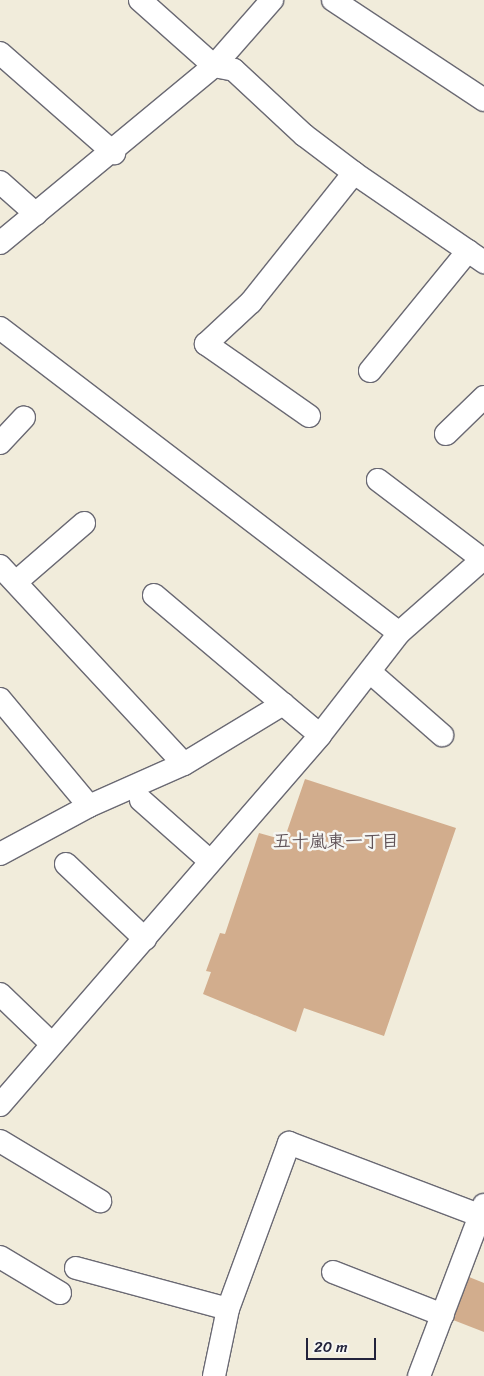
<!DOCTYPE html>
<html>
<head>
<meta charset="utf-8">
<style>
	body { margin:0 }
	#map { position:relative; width:484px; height:1376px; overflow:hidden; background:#f1ecdb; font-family:Sriracha,"Klee One",sans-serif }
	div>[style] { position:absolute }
	.building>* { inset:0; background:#d2ad8d }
	.roads { filter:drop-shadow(1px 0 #6a6973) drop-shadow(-1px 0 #6a6973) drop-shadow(0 1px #6a6973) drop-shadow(0 -1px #6a6973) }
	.minor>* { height:22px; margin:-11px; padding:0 11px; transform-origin:11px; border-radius:11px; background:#fff }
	span { translate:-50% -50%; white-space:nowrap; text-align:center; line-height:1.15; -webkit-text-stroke:5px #f6f6f2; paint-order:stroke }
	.neighbourhood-label { font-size:18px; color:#605358; font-weight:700 }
	.scale { position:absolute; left:306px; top:1338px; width:70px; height:22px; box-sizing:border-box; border:2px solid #22223b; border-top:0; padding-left:6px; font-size:15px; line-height:18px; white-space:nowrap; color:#22223b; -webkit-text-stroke:4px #f6f6f2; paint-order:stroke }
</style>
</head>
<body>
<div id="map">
	<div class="building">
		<div style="clip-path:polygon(305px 779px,456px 828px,384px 1036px,304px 1008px,296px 1032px,203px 994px,211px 972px,206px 971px,220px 933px,225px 934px,259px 833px,284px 840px)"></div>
		<div style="clip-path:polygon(464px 1275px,484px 1283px,484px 1332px,448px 1318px)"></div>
	</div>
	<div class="roads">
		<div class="minor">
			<div style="left:140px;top:0;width:99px;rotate:41.7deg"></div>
			<div style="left:214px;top:66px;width:20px;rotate:11deg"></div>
			<div style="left:234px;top:70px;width:96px;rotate:42.9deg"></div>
			<div style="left:304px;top:135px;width:63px;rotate:37.2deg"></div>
			<div style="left:354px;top:173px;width:158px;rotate:34.4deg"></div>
			<div style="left:333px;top:0;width:181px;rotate:33.5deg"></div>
			<div style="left:0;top:53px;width:152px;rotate:41.3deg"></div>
			<div style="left:0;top:182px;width:48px;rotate:41.6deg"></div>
			<div style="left:0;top:243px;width:278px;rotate:-39.6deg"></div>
			<div style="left:214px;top:66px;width:88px;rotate:-48.7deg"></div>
			<div style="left:0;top:328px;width:502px;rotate:37.39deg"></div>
			<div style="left:370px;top:371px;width:155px;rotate:-50.8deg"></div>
			<div style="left:309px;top:416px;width:126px;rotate:-145deg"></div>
			<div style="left:206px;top:344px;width:62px;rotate:-43deg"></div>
			<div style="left:251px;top:302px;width:165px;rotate:-51.4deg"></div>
			<div style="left:446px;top:434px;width:53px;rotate:-44.2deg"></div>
			<div style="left:0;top:443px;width:35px;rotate:-47deg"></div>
			<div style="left:378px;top:480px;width:131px;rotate:37.2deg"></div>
			<div style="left:0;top:566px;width:270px;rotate:47.1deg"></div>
			<div style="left:16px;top:582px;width:90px;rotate:-40.9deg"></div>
			<div style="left:154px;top:595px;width:169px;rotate:40.2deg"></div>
			<div style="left:370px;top:672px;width:96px;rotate:41.2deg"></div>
			<div style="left:0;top:699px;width:139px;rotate:50.2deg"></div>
			<div style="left:141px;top:800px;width:92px;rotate:41.5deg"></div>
			<div style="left:0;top:854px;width:101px;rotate:-28.3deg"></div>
			<div style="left:89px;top:806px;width:104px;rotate:-23.9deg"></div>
			<div style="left:184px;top:764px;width:116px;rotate:-31.2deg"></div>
			<div style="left:283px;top:704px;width:48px;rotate:40deg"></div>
			<div style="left:66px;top:864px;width:109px;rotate:43.5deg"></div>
			<div style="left:0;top:994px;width:71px;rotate:43.9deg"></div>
			<div style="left:0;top:1105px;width:489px;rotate:-49.1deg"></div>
			<div style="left:320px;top:735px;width:129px;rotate:-52.2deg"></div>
			<div style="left:399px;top:633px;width:113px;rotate:-41.4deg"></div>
			<div style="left:0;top:1141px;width:117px;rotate:31deg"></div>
			<div style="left:0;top:1257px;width:70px;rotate:31deg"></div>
			<div style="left:76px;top:1268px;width:157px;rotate:15.1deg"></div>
			<div style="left:333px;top:1272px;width:118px;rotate:21.4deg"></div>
			<div style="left:214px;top:1376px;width:68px;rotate:-78.2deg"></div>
			<div style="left:228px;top:1309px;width:177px;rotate:-69.8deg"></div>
			<div style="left:289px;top:1143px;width:209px;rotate:20.8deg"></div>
			<div style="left:419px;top:1376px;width:183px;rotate:-69.2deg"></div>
		</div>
	</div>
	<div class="neighbourhood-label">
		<span style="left:336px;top:841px">五十嵐東一丁目</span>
	</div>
	<div class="scale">20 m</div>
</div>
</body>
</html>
